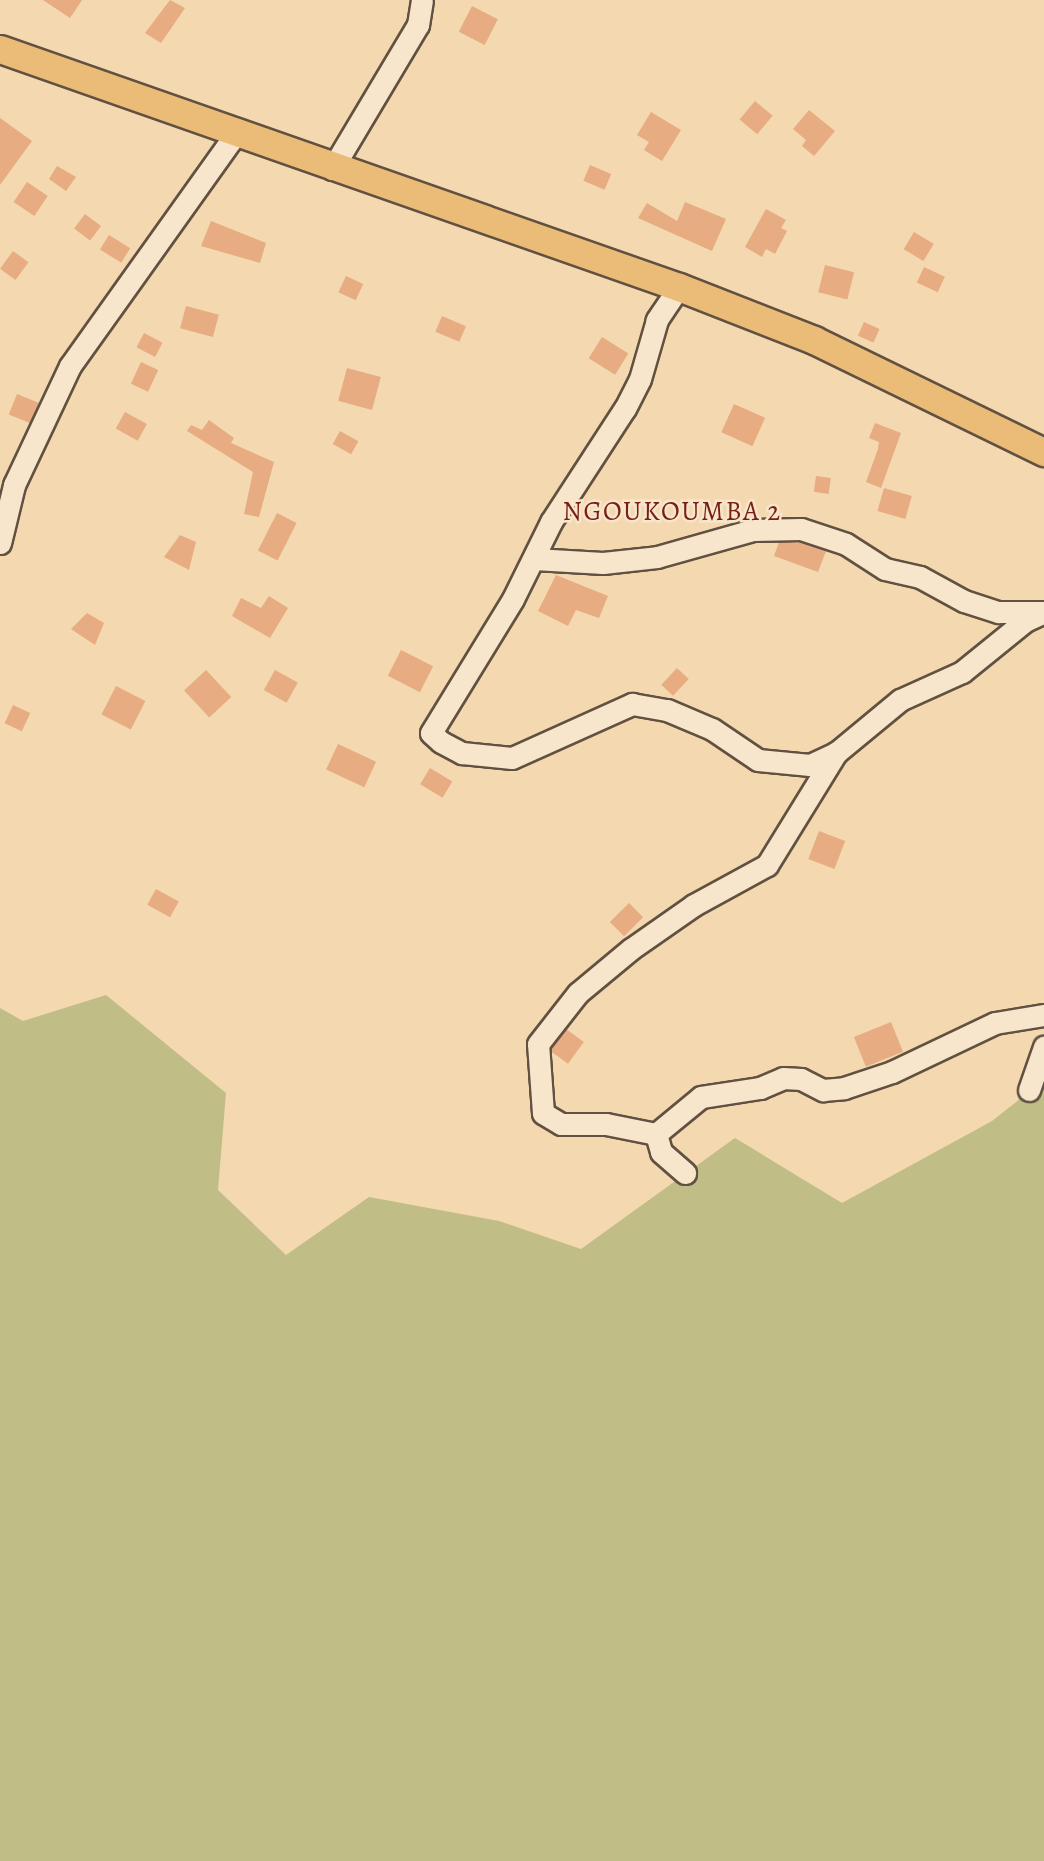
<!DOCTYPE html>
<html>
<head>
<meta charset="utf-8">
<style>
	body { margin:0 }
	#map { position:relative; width:1044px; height:1861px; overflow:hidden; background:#f3d8b0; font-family:Alegreya,serif }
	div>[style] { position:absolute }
	.green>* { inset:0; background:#c1bd87 }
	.building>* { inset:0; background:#e7ac81; transform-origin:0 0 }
	.roads { filter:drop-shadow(2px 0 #625141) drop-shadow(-2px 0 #625141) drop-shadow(0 2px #625141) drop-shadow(0 -2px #625141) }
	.minor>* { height:21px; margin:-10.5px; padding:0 10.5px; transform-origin:10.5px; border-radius:10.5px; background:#f7e6cc }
	.major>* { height:27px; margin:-13.5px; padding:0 13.5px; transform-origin:13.5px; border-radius:13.5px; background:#eabc78 }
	span { translate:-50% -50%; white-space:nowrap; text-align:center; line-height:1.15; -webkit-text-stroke:5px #f7e6cc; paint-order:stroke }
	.quarter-label { font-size:27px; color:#7a1f14; letter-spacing:1.5px }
</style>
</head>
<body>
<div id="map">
	<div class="green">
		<div style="clip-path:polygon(106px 995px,226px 1093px,218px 1190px,286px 1255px,369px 1197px,499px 1221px,581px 1249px,735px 1138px,842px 1203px,992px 1121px,1044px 1080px,1044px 1861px,0 1861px,0 1008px,23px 1021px)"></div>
	</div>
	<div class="building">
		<div style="clip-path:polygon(43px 0,82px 0,70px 18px)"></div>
		<div style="clip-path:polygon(170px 0,185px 8px,161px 43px,145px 33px)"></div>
		<div style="left:472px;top:6px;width:29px;height:29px;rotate:27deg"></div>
		<div style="left:755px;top:101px;width:23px;height:24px;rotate:40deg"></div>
		<div style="clip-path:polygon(809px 110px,835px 131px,814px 156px,802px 146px,806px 140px,793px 129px)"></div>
		<div style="clip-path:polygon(651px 112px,681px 130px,662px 161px,644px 150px,649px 142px,637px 135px)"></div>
		<div style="clip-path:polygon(0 118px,32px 141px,0 185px)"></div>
		<div style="left:590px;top:165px;width:23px;height:17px;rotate:23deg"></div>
		<div style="clip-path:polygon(57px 166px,76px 177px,66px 191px,49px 179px)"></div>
		<div style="left:27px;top:182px;width:25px;height:24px;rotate:34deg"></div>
		<div style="clip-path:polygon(685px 202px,726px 219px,712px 251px,638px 218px,647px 203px,677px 221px)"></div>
		<div style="clip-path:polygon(766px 209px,786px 220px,781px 228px,787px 231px,775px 254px,766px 249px,762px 257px,745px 247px)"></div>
		<div style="left:85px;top:214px;width:20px;height:18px;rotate:37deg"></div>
		<div style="clip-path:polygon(211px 221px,266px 243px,260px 263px,201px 246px)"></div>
		<div style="left:914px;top:232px;width:23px;height:20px;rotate:31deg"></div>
		<div style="left:109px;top:235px;width:25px;height:17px;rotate:32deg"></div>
		<div style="left:13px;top:251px;width:19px;height:22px;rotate:36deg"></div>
		<div style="left:825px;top:265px;width:30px;height:28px;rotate:14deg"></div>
		<div style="left:924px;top:267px;width:23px;height:17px;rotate:25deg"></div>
		<div style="left:346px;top:276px;width:19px;height:18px;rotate:25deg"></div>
		<div style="left:186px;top:306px;width:34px;height:23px;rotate:15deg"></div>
		<div style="left:442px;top:316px;width:26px;height:17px;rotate:23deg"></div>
		<div style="left:864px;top:322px;width:17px;height:15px;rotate:24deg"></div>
		<div style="left:144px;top:333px;width:21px;height:16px;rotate:28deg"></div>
		<div style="left:602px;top:337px;width:31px;height:25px;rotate:32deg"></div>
		<div style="left:141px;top:362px;width:19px;height:24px;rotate:25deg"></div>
		<div style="left:347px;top:368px;width:35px;height:34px;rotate:15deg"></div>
		<div style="left:17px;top:394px;width:24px;height:22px;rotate:22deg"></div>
		<div style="left:734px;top:404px;width:34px;height:31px;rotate:24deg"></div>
		<div style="left:125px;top:412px;width:25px;height:19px;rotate:29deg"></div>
		<div style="clip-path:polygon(209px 420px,234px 438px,231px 443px,274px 462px,259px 517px,244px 514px,253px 472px,187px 431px,191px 425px,202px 430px)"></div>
		<div style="clip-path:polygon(875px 423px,901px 433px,881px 488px,866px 482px,878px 449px,879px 442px,869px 438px)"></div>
		<div style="left:340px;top:431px;width:21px;height:15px;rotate:29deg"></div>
		<div style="left:816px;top:476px;width:15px;height:16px;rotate:8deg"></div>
		<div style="left:884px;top:488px;width:29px;height:24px;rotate:16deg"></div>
		<div style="left:277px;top:513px;width:22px;height:42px;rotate:27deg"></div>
		<div style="clip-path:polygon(180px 535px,196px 542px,189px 570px,164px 557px)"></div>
		<div style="clip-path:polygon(779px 542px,799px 542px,826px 551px,818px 572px,774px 556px)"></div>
		<div style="clip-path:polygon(556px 575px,608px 596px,599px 618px,576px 610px,568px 626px,538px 611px)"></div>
		<div style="clip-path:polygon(269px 596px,288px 608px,270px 638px,232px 616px,241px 598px,261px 608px)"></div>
		<div style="clip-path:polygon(87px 613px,104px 623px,95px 645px,71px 629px)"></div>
		<div style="left:401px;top:650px;width:36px;height:29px;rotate:27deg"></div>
		<div style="left:677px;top:668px;width:16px;height:23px;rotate:43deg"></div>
		<div style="left:206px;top:670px;width:37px;height:30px;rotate:47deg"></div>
		<div style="left:275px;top:670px;width:26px;height:23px;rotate:29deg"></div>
		<div style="left:116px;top:686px;width:33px;height:32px;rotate:27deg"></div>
		<div style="left:13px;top:705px;width:19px;height:20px;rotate:25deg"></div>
		<div style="left:338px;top:744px;width:42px;height:28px;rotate:25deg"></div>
		<div style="left:430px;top:768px;width:26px;height:19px;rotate:31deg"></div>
		<div style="left:819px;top:831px;width:28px;height:30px;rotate:21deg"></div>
		<div style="left:156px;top:889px;width:26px;height:18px;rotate:29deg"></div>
		<div style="left:629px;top:903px;width:20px;height:27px;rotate:45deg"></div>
		<div style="left:891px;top:1022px;width:32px;height:40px;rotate:68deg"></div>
		<div style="left:566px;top:1029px;width:22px;height:27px;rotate:36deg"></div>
	</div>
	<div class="roads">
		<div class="minor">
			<div style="left:332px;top:169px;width:168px;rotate:-59.2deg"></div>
			<div style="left:418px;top:25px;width:25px;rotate:-81deg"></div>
			<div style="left:679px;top:287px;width:40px;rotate:124deg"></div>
			<div style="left:657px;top:320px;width:61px;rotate:106.1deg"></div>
			<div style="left:640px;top:379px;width:33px;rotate:117deg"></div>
			<div style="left:625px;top:408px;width:136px;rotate:123deg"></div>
			<div style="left:551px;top:522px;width:86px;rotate:116.3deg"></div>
			<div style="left:513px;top:599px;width:157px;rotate:121.5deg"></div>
			<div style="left:431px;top:733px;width:13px;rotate:42deg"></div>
			<div style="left:441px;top:742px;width:24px;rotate:28deg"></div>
			<div style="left:462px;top:753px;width:50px;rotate:5.7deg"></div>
			<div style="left:512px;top:758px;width:132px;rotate:-24.2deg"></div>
			<div style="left:632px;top:704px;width:36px;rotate:10deg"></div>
			<div style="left:667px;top:710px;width:49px;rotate:22.9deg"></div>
			<div style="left:712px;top:729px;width:55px;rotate:34deg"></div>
			<div style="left:758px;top:760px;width:52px;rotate:5.5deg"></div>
			<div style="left:810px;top:765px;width:29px;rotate:-25deg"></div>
			<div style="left:836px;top:753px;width:83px;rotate:-39.6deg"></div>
			<div style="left:900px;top:700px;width:68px;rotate:-24.3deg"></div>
			<div style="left:962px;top:672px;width:81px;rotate:-39deg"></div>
			<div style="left:1025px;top:621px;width:21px;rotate:-25deg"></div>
			<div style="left:0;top:543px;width:60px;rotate:-76.4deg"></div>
			<div style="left:14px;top:485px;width:132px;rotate:-64.8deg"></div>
			<div style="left:70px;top:366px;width:284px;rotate:-54.5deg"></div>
			<div style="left:534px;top:559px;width:69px;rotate:3.3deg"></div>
			<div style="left:603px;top:563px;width:54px;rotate:-6.3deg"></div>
			<div style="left:657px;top:557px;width:100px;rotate:-15.7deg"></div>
			<div style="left:753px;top:530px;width:48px;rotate:-1.2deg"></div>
			<div style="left:801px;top:529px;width:47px;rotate:18.4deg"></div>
			<div style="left:846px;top:544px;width:46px;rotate:32.7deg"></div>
			<div style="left:885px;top:569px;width:36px;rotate:13deg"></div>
			<div style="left:920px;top:577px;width:50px;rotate:28.6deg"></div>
			<div style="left:964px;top:601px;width:36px;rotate:18deg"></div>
			<div style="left:998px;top:612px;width:44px"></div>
			<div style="left:1029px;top:1090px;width:46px;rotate:-70.8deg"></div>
			<div style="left:656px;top:1134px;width:51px;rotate:-168.7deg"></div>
			<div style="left:606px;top:1124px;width:45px;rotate:180deg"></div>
			<div style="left:561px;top:1124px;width:21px;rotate:-149deg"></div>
			<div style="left:543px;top:1113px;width:69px;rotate:-94.1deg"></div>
			<div style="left:538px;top:1044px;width:65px;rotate:-51.9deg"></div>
			<div style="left:578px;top:993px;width:69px;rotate:-39.7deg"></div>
			<div style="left:631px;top:949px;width:77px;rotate:-34.9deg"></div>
			<div style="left:694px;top:905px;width:83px;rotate:-28.7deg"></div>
			<div style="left:767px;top:865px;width:132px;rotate:-58.4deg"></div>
			<div style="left:656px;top:1134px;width:58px;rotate:-39.4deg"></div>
			<div style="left:701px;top:1097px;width:60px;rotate:-8.7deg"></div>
			<div style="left:760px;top:1088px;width:25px;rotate:-23deg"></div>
			<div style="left:783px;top:1078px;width:18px;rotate:3deg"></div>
			<div style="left:801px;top:1079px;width:25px;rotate:27deg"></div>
			<div style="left:823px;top:1090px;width:21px;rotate:-5deg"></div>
			<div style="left:844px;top:1088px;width:51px;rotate:-18.4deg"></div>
			<div style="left:892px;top:1072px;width:114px;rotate:-25.4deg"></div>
			<div style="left:995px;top:1023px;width:50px;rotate:-9.3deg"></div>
			<div style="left:656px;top:1134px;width:19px;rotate:74deg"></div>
			<div style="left:661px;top:1152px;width:32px;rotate:41deg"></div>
		</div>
		<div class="major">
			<div style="left:0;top:49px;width:720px;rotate:19.32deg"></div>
			<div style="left:679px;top:287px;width:145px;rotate:21.4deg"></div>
			<div style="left:814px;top:340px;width:256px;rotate:26deg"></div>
		</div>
	</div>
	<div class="quarter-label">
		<span style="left:672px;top:512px">NGOUKOUMBA 2</span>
	</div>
</div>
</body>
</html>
